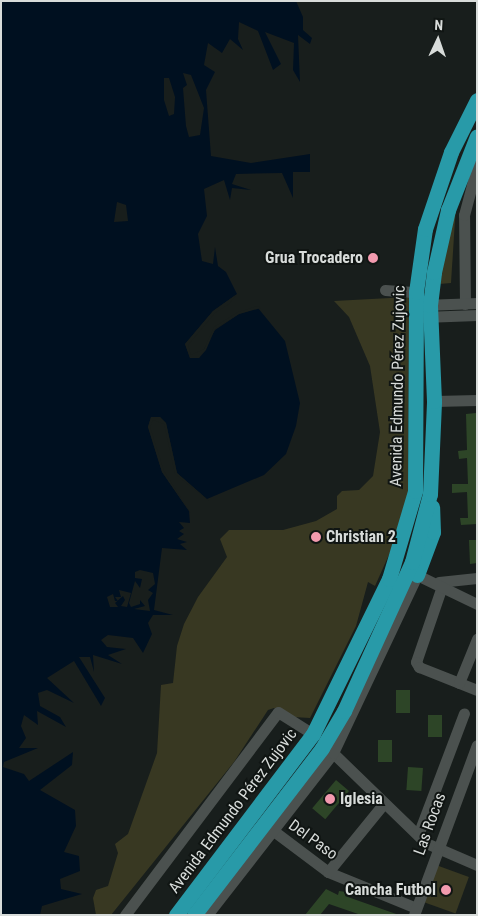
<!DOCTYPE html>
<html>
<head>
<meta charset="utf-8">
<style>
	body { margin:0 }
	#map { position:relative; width:478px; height:916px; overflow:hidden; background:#181e1c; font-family:"Roboto Condensed",sans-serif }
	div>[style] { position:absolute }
	.green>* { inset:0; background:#383822; transform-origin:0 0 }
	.water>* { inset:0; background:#001020 }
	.pier>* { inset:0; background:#181e1c }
	.building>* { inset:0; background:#2d4527; transform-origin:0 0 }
	.minor>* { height:11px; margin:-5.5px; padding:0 5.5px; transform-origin:5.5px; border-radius:5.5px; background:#4b514f }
	.highway>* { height:15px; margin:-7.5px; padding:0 7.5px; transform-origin:7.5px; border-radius:7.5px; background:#289aa8 }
	.dots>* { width:14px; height:14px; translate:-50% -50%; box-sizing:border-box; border:2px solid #101513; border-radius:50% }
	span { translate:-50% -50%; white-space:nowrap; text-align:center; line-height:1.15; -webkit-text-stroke:4px #101513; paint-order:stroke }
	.poi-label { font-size:16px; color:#d8dcda; font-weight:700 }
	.right { translate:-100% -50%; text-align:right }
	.left { translate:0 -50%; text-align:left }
	.street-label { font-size:16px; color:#d8dcda }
	.frame { position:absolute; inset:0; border:2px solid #d8dcda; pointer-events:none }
	.north { position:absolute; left:413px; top:15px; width:50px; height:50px; -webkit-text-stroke:4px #101513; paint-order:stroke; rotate:3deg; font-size:14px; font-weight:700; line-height:20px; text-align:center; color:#d8dcda }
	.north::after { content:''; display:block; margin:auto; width:18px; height:22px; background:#d8dcda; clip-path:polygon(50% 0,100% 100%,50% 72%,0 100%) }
</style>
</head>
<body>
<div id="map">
	<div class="green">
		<div style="clip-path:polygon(456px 205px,451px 283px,439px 284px,446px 242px)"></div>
		<div style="clip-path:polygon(409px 297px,408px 496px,392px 548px,375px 586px,368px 582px,356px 626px,310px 718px,293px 717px,274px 708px,268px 710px,234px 762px,111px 915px,96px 915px,93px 898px,96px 890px,108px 886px,118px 853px,115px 844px,128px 834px,157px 753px,161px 685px,173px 683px,177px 646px,184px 624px,198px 597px,227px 557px,220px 539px,229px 530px,283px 530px,316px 521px,337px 509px,337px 496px,342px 491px,359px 490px,373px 476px,380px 432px,370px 366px,349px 317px,334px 301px)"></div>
		<div style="left:436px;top:865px;width:35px;height:39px;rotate:20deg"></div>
	</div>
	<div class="water">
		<div style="clip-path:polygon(evenodd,1px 1px,296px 1px,303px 17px,303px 30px,312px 38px,310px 44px,298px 35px,300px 82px,293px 70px,294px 43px,265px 32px,281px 64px,273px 70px,258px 31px,239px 22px,238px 39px,243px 50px,230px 39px,222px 53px,208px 43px,204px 65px,215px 72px,206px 90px,211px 156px,251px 163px,310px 154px,310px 172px,293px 172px,293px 198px,282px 173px,236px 174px,232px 184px,251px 190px,232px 188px,230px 200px,224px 180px,204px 189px,207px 216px,198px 234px,202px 261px,213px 264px,215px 247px,218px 266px,226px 272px,237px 294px,213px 311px,185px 344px,190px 358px,199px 358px,215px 330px,239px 314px,258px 308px,285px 341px,300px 403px,296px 426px,286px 454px,264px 475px,207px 499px,177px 473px,166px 423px,160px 417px,151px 417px,148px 427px,162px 472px,189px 511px,190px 523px,179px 522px,184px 528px,179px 531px,184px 534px,177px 539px,187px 542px,180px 544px,187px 550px,162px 548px,154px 610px,173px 615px,153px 615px,148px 623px,152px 634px,143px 653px,133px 638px,108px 635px,101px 640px,107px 647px,126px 649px,108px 655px,122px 664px,93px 655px,94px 672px,90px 657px,79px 657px,105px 698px,101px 706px,74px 661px,47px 678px,74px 703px,47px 690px,38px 693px,40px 706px,60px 717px,66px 727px,37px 711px,38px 725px,24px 715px,21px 726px,26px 738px,19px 748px,38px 748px,4px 762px,3px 767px,24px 774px,29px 781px,73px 752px,72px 765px,40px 790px,75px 810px,76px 826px,64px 852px,79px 856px,80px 871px,60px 879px,61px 889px,82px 894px,42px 906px,40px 915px,1px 915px,1px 1px,183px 73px,191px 75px,204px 108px,200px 135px,189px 137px,186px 126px,183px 88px,187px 85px,183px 73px,1px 1px,164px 78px,169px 78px,175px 97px,174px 114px,169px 116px,164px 100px,164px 78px,1px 1px,117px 202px,126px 205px,128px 221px,114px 222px,117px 202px,1px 1px,140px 570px,153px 573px,155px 584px,148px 590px,153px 593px,148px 600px,150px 611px,134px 609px,145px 606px,140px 600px,140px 604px,131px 607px,129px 603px,135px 581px,140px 588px,142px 579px,135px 578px,135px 572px,140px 570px,1px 1px,119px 590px,131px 593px,127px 607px,121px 606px,125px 600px,123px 596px,115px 603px,118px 607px,110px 607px,107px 597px,113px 594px,115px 601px,118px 601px,115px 597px,121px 597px,119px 590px)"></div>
	</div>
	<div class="pier">
		<div style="clip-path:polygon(237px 294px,229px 304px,215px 313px,188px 345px,191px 355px,204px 349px,214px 327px,238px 312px,258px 306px,261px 308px,239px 314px,215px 329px,206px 350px,199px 358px,190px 358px,185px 344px,213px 311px)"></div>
		<div style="clip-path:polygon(151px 417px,160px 417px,166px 423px,177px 473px,209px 501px,175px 474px,164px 424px,153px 420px,150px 427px,164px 471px,191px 514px,162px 472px,148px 427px)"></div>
	</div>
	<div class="building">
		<div style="clip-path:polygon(476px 413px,477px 524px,461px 525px,460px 518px,468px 518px,467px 492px,452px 493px,452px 484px,468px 484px,467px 458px,459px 459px,458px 451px,467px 450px,466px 414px)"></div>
		<div style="clip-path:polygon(469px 540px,477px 540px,477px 563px,470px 564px)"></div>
		<div style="left:396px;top:690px;width:14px;height:23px"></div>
		<div style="left:428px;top:715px;width:14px;height:22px"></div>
		<div style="left:378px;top:740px;width:14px;height:22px"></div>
		<div style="left:408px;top:767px;width:15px;height:23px;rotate:4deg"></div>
		<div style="left:336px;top:780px;width:17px;height:37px;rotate:40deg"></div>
		<div style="clip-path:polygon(326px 889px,338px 895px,339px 891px,346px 892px,345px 896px,399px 915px,361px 915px,329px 904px,320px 915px,305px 915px)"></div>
	</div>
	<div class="minor">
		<div style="left:385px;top:290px;width:31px;rotate:4deg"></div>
		<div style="left:465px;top:304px;width:89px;rotate:-90.6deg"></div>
		<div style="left:464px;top:215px;width:51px;rotate:-75.1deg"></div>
		<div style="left:424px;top:305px;width:53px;rotate:-2.2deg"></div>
		<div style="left:423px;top:317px;width:54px;rotate:-2.1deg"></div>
		<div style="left:434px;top:401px;width:43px;rotate:-1.3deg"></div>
		<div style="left:439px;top:582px;width:38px;rotate:-6deg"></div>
		<div style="left:441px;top:589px;width:77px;rotate:108.9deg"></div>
		<div style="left:416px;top:662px;width:6px;rotate:59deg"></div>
		<div style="left:419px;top:667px;width:62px;rotate:21.6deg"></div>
		<div style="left:459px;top:683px;width:48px;rotate:-67.8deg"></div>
		<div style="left:333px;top:753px;width:129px;rotate:44.1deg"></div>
		<div style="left:426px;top:843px;width:56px;rotate:23.3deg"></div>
		<div style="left:275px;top:832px;width:66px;rotate:37deg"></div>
		<div style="left:328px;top:872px;width:95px;rotate:22.2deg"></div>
		<div style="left:418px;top:835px;width:130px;rotate:-69.3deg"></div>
		<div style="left:328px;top:872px;width:89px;rotate:-50.9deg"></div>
		<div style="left:125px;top:915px;width:254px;rotate:-53deg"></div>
		<div style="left:278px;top:712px;width:41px;rotate:32.2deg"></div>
		<div style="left:207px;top:915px;width:205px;rotate:-52.1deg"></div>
		<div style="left:333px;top:753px;width:197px;rotate:-64.7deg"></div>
		<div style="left:417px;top:575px;width:67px;rotate:25.8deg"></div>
		<div style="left:414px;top:915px;width:181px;rotate:-69.7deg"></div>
	</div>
	<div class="highway">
		<div style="left:417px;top:575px;width:46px;rotate:-69.6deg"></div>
		<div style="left:433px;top:532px;width:25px;rotate:-92deg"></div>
		<div style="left:176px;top:915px;width:227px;rotate:-52.9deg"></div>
		<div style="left:313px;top:734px;width:173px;rotate:-63.9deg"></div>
		<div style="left:389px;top:579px;width:92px;rotate:-73.5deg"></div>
		<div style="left:415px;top:491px;width:199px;rotate:-89.7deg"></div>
		<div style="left:416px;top:292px;width:64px;rotate:-81.9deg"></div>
		<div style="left:425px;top:229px;width:81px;rotate:-71.3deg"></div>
		<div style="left:451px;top:152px;width:58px;rotate:-63.4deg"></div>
		<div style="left:194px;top:915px;width:210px;rotate:-52.5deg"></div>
		<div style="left:322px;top:748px;width:43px;rotate:-59.3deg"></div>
		<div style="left:344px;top:711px;width:164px;rotate:-65.5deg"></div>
		<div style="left:412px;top:562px;width:70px;rotate:-75.2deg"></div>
		<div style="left:430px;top:494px;width:93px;rotate:-87.5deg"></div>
		<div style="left:434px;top:401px;width:96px;rotate:-92.4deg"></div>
		<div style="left:430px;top:305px;width:33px;rotate:-83deg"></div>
		<div style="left:434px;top:272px;width:64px;rotate:-77.3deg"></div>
		<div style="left:448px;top:210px;width:79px;rotate:-68.6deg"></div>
	</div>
	<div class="dots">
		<div style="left:373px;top:258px;background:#f29aae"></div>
		<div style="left:316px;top:537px;background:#f29aae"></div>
		<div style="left:330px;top:799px;background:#f29aae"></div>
		<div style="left:446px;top:890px;background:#f29aae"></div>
	</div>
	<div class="poi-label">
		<span class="right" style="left:363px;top:258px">Grua Trocadero</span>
		<span class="left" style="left:326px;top:537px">Christian 2</span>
		<span class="left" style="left:340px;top:799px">Iglesia</span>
		<span class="right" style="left:436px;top:890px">Cancha Futbol</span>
	</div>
	<div class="street-label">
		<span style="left:398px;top:386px;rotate:-89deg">Avenida Edmundo Pérez Zujovic</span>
		<span style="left:233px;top:811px;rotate:-53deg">Avenida Edmundo Pérez Zujovic</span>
		<span style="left:430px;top:824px;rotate:-70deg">Las Rocas</span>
		<span style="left:313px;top:840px;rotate:36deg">Del Paso</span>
	</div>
	<div class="frame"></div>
	<div class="north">N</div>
</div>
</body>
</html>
